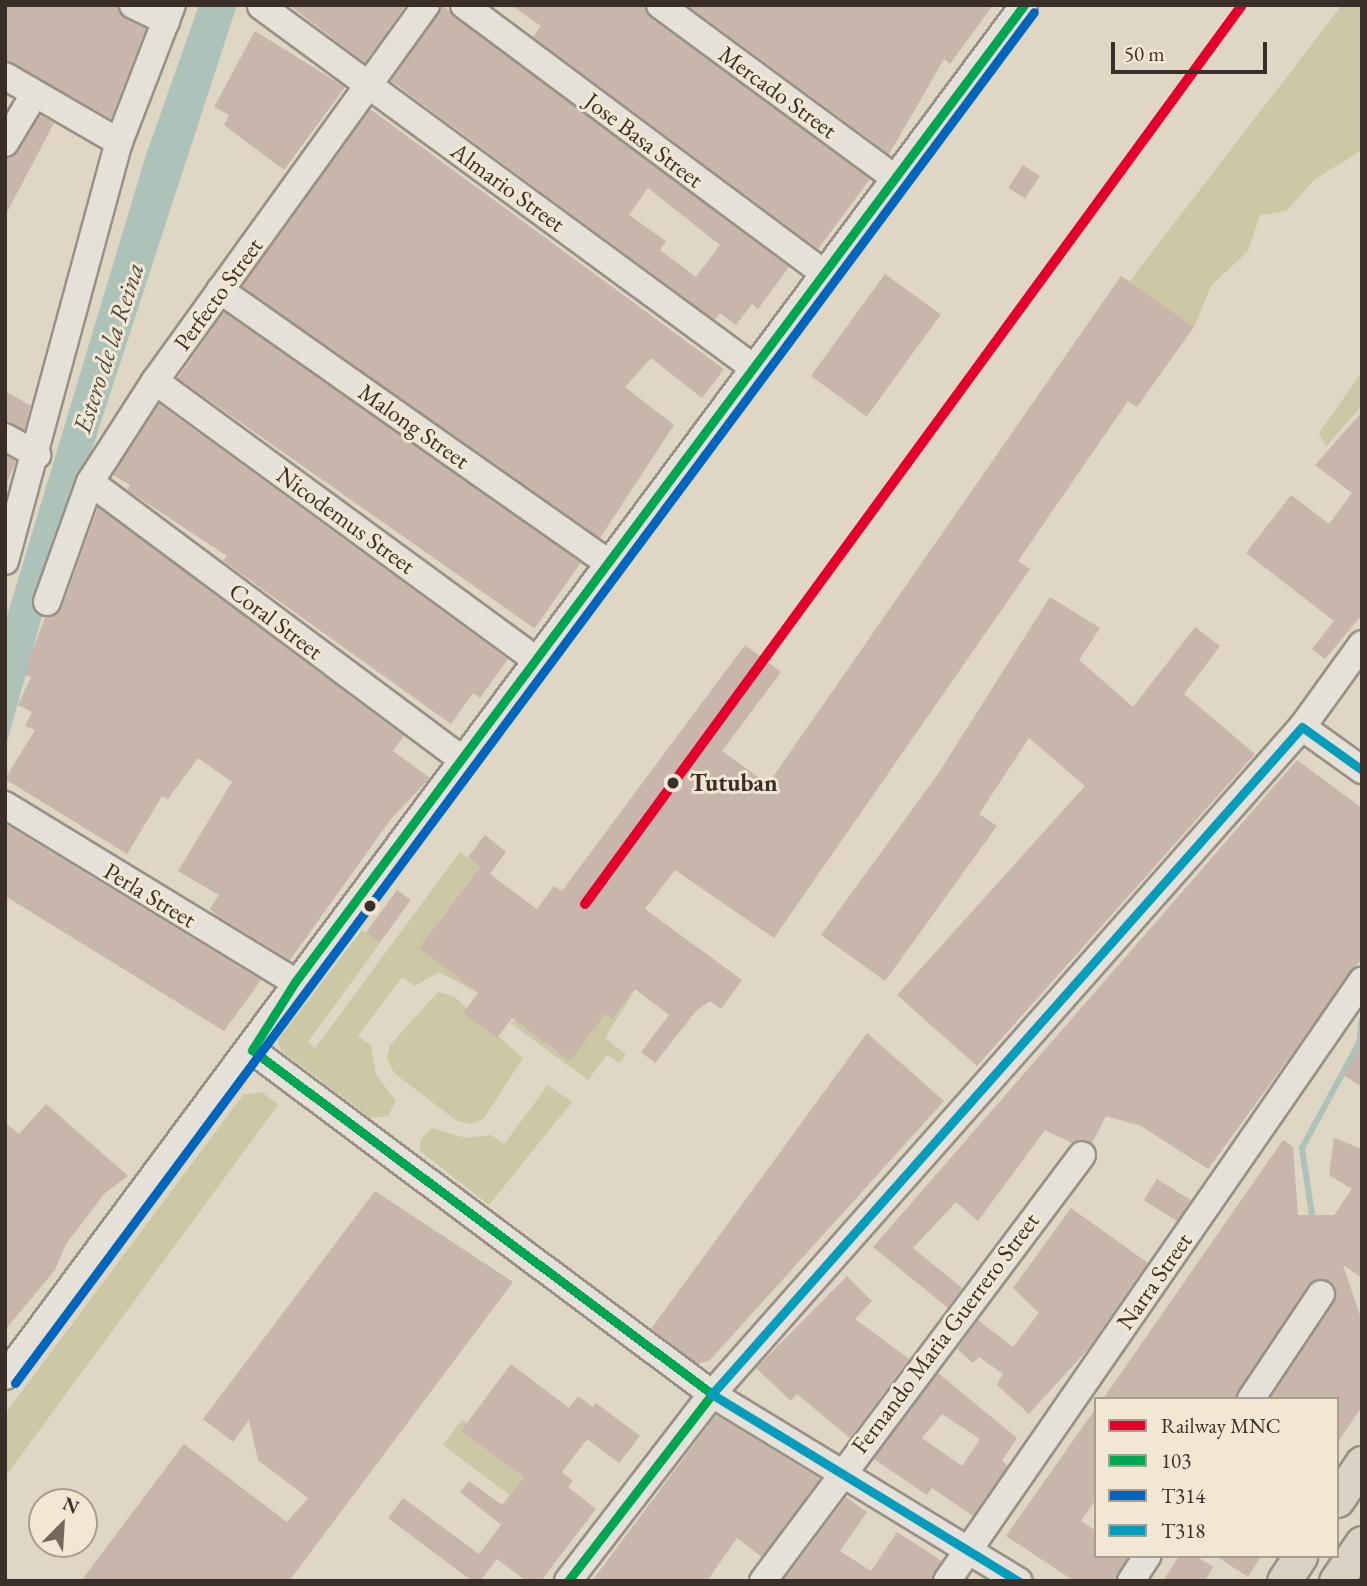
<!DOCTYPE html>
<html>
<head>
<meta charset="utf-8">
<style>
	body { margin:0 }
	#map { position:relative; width:1367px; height:1586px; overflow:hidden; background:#dfd6c4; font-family:"EB Garamond",serif }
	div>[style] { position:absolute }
	.green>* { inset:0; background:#ccc8a5 }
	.water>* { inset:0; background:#adc2b9 }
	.stream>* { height:6px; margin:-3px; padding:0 3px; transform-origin:3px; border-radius:3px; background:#adc2b9 }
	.building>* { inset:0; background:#c7b6a9; transform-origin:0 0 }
	.roads { filter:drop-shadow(2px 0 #989186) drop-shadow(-2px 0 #989186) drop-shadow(0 2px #989186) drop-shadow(0 -2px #989186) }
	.minor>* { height:26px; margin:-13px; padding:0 13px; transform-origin:13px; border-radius:13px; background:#e6e1d8 }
	.major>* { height:33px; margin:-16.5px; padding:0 16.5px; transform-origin:16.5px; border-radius:16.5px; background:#dad2c3 }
	.bus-1>* { height:9px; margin:-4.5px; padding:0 4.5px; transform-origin:4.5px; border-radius:4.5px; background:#00a651 }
	.bus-2>* { height:9px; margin:-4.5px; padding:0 4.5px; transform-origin:4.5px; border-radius:4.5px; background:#0065bd }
	.bus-3>* { height:9px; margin:-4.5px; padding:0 4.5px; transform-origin:4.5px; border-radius:4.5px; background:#069dbd }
	.rail-1>* { height:10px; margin:-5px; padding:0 5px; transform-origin:5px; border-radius:5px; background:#e4002b }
	.dots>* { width:19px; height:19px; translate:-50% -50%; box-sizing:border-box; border:4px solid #f1e7d2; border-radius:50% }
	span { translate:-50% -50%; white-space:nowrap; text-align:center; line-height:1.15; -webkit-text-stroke:6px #f1e7d2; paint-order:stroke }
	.street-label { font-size:24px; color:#3a2f28 }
	.stop-label { font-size:24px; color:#3a2f28; font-weight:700 }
	.left { translate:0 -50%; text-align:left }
	.water-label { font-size:26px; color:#4d4b44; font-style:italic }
	.frame { position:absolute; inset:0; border:7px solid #3a2f28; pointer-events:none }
	.legend { position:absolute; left:1094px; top:1397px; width:245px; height:161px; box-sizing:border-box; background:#f1e7d2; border:2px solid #a89d8e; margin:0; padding:9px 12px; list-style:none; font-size:21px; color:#3a2f28 }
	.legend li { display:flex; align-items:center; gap:14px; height:35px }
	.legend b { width:35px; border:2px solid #a89d8e }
	.north { position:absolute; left:28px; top:1488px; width:70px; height:70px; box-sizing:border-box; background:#f1e7d2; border:2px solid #a89d8e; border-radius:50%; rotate:24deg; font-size:19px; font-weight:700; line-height:28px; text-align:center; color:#3a2f28 }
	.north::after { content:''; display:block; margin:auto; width:24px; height:32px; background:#74695f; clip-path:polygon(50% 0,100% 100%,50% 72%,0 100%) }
	.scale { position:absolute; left:1111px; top:42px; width:156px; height:32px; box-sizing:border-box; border:4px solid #3a2f28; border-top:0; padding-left:9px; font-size:21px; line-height:24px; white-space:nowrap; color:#3a2f28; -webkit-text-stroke:5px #f1e7d2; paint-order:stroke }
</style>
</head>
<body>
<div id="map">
	<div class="green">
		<div style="clip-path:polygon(1342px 5px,1362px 5px,1362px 150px,1315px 179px,1286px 211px,1260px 215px,1248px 251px,1211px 286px,1194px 327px,1129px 282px)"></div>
		<div style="clip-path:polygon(1362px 372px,1362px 405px,1326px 447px,1319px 433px)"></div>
		<div style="clip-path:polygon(460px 852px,480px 867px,419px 948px,478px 993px,439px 972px,415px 986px,402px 977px,358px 1036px,371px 1046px,376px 1075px,396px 1101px,388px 1116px,371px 1118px,281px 1051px,278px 1040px,362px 930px,380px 943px,308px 1042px,315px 1048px)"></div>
		<div style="clip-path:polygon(638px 985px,605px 1038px,626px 1055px,619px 1063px,607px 1055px,588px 1080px,509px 1022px,605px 1014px,612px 1019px)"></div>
		<div style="clip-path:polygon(438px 992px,453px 996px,523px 1058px,484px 1118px,472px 1124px,457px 1121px,394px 1073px,387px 1058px,390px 1045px)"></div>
		<div style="clip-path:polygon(548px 1085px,572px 1102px,489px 1205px,420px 1151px,420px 1140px,432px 1128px,466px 1138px,491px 1135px,504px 1144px)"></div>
		<div style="clip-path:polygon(262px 1092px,278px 1105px,5px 1477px,5px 1414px,243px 1095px)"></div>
		<div style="clip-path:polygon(462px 1419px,467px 1423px,461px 1431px,584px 1524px,571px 1541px,443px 1445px)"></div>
	</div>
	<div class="water">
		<div style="clip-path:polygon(199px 5px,237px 5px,70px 517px,5px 749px,5px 623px,146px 155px)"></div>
	</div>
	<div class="stream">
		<div style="left:1313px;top:1222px;width:75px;rotate:-98.5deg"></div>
		<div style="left:1302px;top:1148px;width:119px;rotate:-61.5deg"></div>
		<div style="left:1359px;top:1043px;width:23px;rotate:-83deg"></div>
	</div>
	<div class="building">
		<div style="clip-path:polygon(5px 5px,117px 5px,126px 19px,146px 29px,111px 119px,5px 60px)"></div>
		<div style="clip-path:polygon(289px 5px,406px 5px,365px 63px)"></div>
		<div style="clip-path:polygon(evenodd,442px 5px,789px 267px,758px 309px,752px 304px,736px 325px,720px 313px,715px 320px,391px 81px,442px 5px,648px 188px,720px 245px,696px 277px,660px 250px,666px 241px,629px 215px,648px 188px)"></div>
		<div style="clip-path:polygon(511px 5px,645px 5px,651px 18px,870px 179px,818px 249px,533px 37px,541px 26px)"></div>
		<div style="clip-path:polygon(687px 5px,993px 5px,950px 64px,944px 59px,889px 154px)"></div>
		<div style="clip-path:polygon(255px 31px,345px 87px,284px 170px,224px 125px,229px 115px,214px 107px)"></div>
		<div style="clip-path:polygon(370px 109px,724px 369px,702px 398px,651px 358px,625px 387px,674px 425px,600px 538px,242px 287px)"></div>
		<div style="clip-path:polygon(40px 115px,54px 123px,5px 216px,5px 159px,18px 152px)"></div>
		<div style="left:1023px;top:165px;width:20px;height:27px;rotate:33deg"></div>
		<div style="left:885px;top:274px;width:69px;height:126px;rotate:36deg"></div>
		<div style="clip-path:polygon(1121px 276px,1194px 327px,1137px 407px,1128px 401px,1018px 561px,1030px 569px,774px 938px,675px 870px,645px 909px,742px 980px,721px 1009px,710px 1001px,696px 1011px,655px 1063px,641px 1052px,669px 1015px,635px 989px,612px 1019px,605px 1014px,570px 1061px,512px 1018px,497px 1038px,463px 1013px,478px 993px,419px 948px,480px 867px,484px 870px,468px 857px,485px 835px,506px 852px,490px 874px,537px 909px,554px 886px,562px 891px,745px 645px,781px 672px,722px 751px,768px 784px)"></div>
		<div style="left:224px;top:312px;width:436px;height:81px;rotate:35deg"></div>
		<div style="clip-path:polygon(5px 391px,31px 406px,24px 430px,5px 421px)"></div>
		<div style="clip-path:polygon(159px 404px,508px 659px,480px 698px,473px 693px,451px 724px,223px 561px,227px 556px,127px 490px,130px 485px,113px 475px)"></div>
		<div style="clip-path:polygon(1362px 412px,1362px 615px,1325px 659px,1312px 649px,1334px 621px,1246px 553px,1291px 495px,1329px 524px,1352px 493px,1315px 465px)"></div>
		<div style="clip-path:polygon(5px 455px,16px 461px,5px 487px)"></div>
		<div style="clip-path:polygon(98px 507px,404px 736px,393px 751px,430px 778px,391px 819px,290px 960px,219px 917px,210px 909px,219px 895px,178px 871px,232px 782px,198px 758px,168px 799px,162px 796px,127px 854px,5px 779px,35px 730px,25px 726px,32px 712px,18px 705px,31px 677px,25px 675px,31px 655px,45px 617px,62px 607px)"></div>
		<div style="clip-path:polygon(1050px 597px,1100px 628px,1079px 660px,1133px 707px,1195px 627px,1220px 646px,1184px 694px,1255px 754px,977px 1066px,897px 995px,1085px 786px,1029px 738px,979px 814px,997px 826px,885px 981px,821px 935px,938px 774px)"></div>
		<div style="clip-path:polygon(1297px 760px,1362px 808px,1362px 958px,1208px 1169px,1141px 1126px,1106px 1116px,1092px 1143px,1072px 1143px,1045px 1130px,978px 1221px,956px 1202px,913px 1248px,962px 1288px,948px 1308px,873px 1247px)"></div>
		<div style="clip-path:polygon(5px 824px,261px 980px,224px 1031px,5px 896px)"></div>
		<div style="left:397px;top:890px;width:17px;height:53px;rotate:36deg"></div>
		<div style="clip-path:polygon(867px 1033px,944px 1101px,710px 1360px,698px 1364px,651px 1329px)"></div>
		<div style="clip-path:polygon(1362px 1045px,1362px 1087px,1343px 1075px)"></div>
		<div style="clip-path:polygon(46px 1104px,128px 1176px,105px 1193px,66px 1244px,55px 1270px,5px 1330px,5px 1123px,19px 1134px)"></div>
		<div style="clip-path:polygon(1334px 1138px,1362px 1149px,1362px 1278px,1343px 1265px,1362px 1321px,1362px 1407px,1337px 1443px,1337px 1399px,1270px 1399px,1334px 1302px,1335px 1286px,1323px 1278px,1308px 1285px,1235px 1399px,1103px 1399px,1283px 1140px,1293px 1147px,1298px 1215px,1334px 1215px,1352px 1189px,1329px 1175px)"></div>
		<div style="left:1157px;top:1179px;width:40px;height:25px;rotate:32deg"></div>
		<div style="clip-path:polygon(375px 1191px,513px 1282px,289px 1581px,81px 1581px,184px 1444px,287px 1522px,308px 1498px,258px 1460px,249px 1420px,233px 1442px,203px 1419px)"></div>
		<div style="clip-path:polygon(1071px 1208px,1148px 1263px,1088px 1349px,1029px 1414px,997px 1385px,1003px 1374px,979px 1357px,973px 1363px,957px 1349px,978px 1320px,1013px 1347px,1039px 1313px,1013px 1288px)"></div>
		<div style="clip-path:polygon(847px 1276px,872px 1301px,855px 1319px,909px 1359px,850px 1438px,797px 1394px,791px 1401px,756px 1368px)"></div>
		<div style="clip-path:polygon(511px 1364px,569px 1408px,578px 1396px,593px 1407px,596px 1403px,640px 1436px,619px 1463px,587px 1439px,562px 1472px,573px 1481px,568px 1487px,596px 1509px,541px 1581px,526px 1581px,497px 1559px,480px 1581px,472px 1581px,388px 1518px,403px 1498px,479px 1554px,501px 1525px,460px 1492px,469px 1481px,502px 1505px,524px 1478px,461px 1431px)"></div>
		<div style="clip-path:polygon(evenodd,938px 1373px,1017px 1438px,1002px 1461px,1008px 1466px,973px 1516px,932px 1488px,927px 1495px,874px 1459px,938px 1373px,942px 1414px,980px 1439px,962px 1466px,922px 1438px,942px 1414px)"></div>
		<div style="clip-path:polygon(1096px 1408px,1096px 1499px,1081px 1521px,1096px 1531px,1096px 1556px,1128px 1556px,1115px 1581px,1074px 1581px,1006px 1536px)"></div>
		<div style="clip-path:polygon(716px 1415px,820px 1479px,762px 1557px,737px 1538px,707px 1581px,592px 1581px)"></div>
		<div style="clip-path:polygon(846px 1497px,867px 1512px,840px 1551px,871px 1571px,897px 1532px,942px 1561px,931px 1581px,783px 1581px)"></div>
		<div style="clip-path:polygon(1179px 1556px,1196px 1556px,1213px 1567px,1205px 1581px,1163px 1581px)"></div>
		<div style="clip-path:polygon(1216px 1556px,1261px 1556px,1248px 1577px)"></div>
	</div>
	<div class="roads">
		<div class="minor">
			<div style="left:133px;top:5px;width:37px;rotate:26deg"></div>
			<div style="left:464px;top:5px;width:450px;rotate:36.7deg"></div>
			<div style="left:660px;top:5px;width:293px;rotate:36.4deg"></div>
			<div style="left:261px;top:6px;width:612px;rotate:36.29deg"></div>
			<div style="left:5px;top:76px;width:132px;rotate:30.1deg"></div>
			<div style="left:5px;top:143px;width:56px;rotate:-58.9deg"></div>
			<div style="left:220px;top:290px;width:474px;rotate:35.1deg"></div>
			<div style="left:155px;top:381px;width:472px;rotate:36.2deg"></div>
			<div style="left:5px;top:437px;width:37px;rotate:29deg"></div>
			<div style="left:90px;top:482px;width:464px;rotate:36.7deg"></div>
			<div style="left:5px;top:561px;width:434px;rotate:-74.8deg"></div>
			<div style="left:119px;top:142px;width:147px;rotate:-68.9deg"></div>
			<div style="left:47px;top:602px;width:127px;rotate:-70.3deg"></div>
			<div style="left:90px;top:482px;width:120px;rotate:-57.2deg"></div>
			<div style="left:155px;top:381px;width:463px;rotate:-54.2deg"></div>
			<div style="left:1302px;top:727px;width:74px;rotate:35.6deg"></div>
			<div style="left:5px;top:805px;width:340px;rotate:31.4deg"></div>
			<div style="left:252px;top:1050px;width:574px;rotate:36.79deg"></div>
			<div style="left:712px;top:1394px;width:359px;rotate:31.4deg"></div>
			<div style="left:5px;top:1376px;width:1708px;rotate:-53.38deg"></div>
			<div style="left:1251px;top:1399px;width:126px;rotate:-56.3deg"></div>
			<div style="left:568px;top:1581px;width:236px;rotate:-52.4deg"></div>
			<div style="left:712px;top:1394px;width:890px;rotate:-48.51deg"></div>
			<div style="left:1302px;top:727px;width:102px;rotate:-54.1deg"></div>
			<div style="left:763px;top:1581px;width:532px;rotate:-53.17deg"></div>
			<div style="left:947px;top:1581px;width:730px;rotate:-55.33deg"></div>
			<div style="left:1131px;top:1581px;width:30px;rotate:-57deg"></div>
		</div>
		<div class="major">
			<div style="left:1337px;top:1500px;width:45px;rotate:-56deg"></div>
			<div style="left:1284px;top:1581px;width:30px;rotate:-57deg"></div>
			<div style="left:1336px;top:1581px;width:46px;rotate:-55.6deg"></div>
		</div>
	</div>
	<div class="bus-1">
		<div style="left:568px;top:1581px;width:236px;rotate:-52.4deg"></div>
		<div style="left:712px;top:1394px;width:574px;rotate:-143.21deg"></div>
		<div style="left:252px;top:1050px;width:80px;rotate:-57.7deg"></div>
		<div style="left:295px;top:982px;width:1219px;rotate:-53.27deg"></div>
	</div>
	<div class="bus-2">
		<div style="left:15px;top:1383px;width:1708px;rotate:-53.38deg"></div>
	</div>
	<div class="bus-3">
		<div style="left:1018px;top:1581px;width:359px;rotate:-148.6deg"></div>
		<div style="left:712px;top:1394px;width:890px;rotate:-48.51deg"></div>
		<div style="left:1302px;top:727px;width:74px;rotate:35.6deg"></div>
	</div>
	<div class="rail-1">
		<div style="left:585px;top:904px;width:1113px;rotate:-53.84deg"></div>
	</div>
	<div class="dots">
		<div style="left:673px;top:783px;background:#3a2f28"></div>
		<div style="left:370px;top:906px;background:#3a2f28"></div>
	</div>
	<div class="street-label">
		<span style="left:778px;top:92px;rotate:36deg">Mercado Street</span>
		<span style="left:644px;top:140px;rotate:37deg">Jose Basa Street</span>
		<span style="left:508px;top:187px;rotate:36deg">Almario Street</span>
		<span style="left:218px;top:294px;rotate:-54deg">Perfecto Street</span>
		<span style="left:414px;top:426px;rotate:35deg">Malong Street</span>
		<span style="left:346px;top:520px;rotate:36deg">Nicodemus Street</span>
		<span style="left:276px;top:621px;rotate:37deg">Coral Street</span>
		<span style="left:150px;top:895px;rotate:31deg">Perla Street</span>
		<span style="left:1154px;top:1281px;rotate:-55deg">Narra Street</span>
		<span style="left:945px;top:1333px;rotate:-53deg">Fernando Maria Guerrero Street</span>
	</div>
	<div class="stop-label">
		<span class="left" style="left:690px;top:783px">Tutuban</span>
	</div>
	<div class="water-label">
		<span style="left:109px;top:348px;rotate:-72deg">Estero de la Reina</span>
	</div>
	<div class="frame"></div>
	<ul class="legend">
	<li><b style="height:9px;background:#e4002b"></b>Railway MNC</li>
	<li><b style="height:9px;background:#00a651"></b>103</li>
	<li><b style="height:9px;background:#0065bd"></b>T314</li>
	<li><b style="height:9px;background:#069dbd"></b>T318</li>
	</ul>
	<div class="north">N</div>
	<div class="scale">50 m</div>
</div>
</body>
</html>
